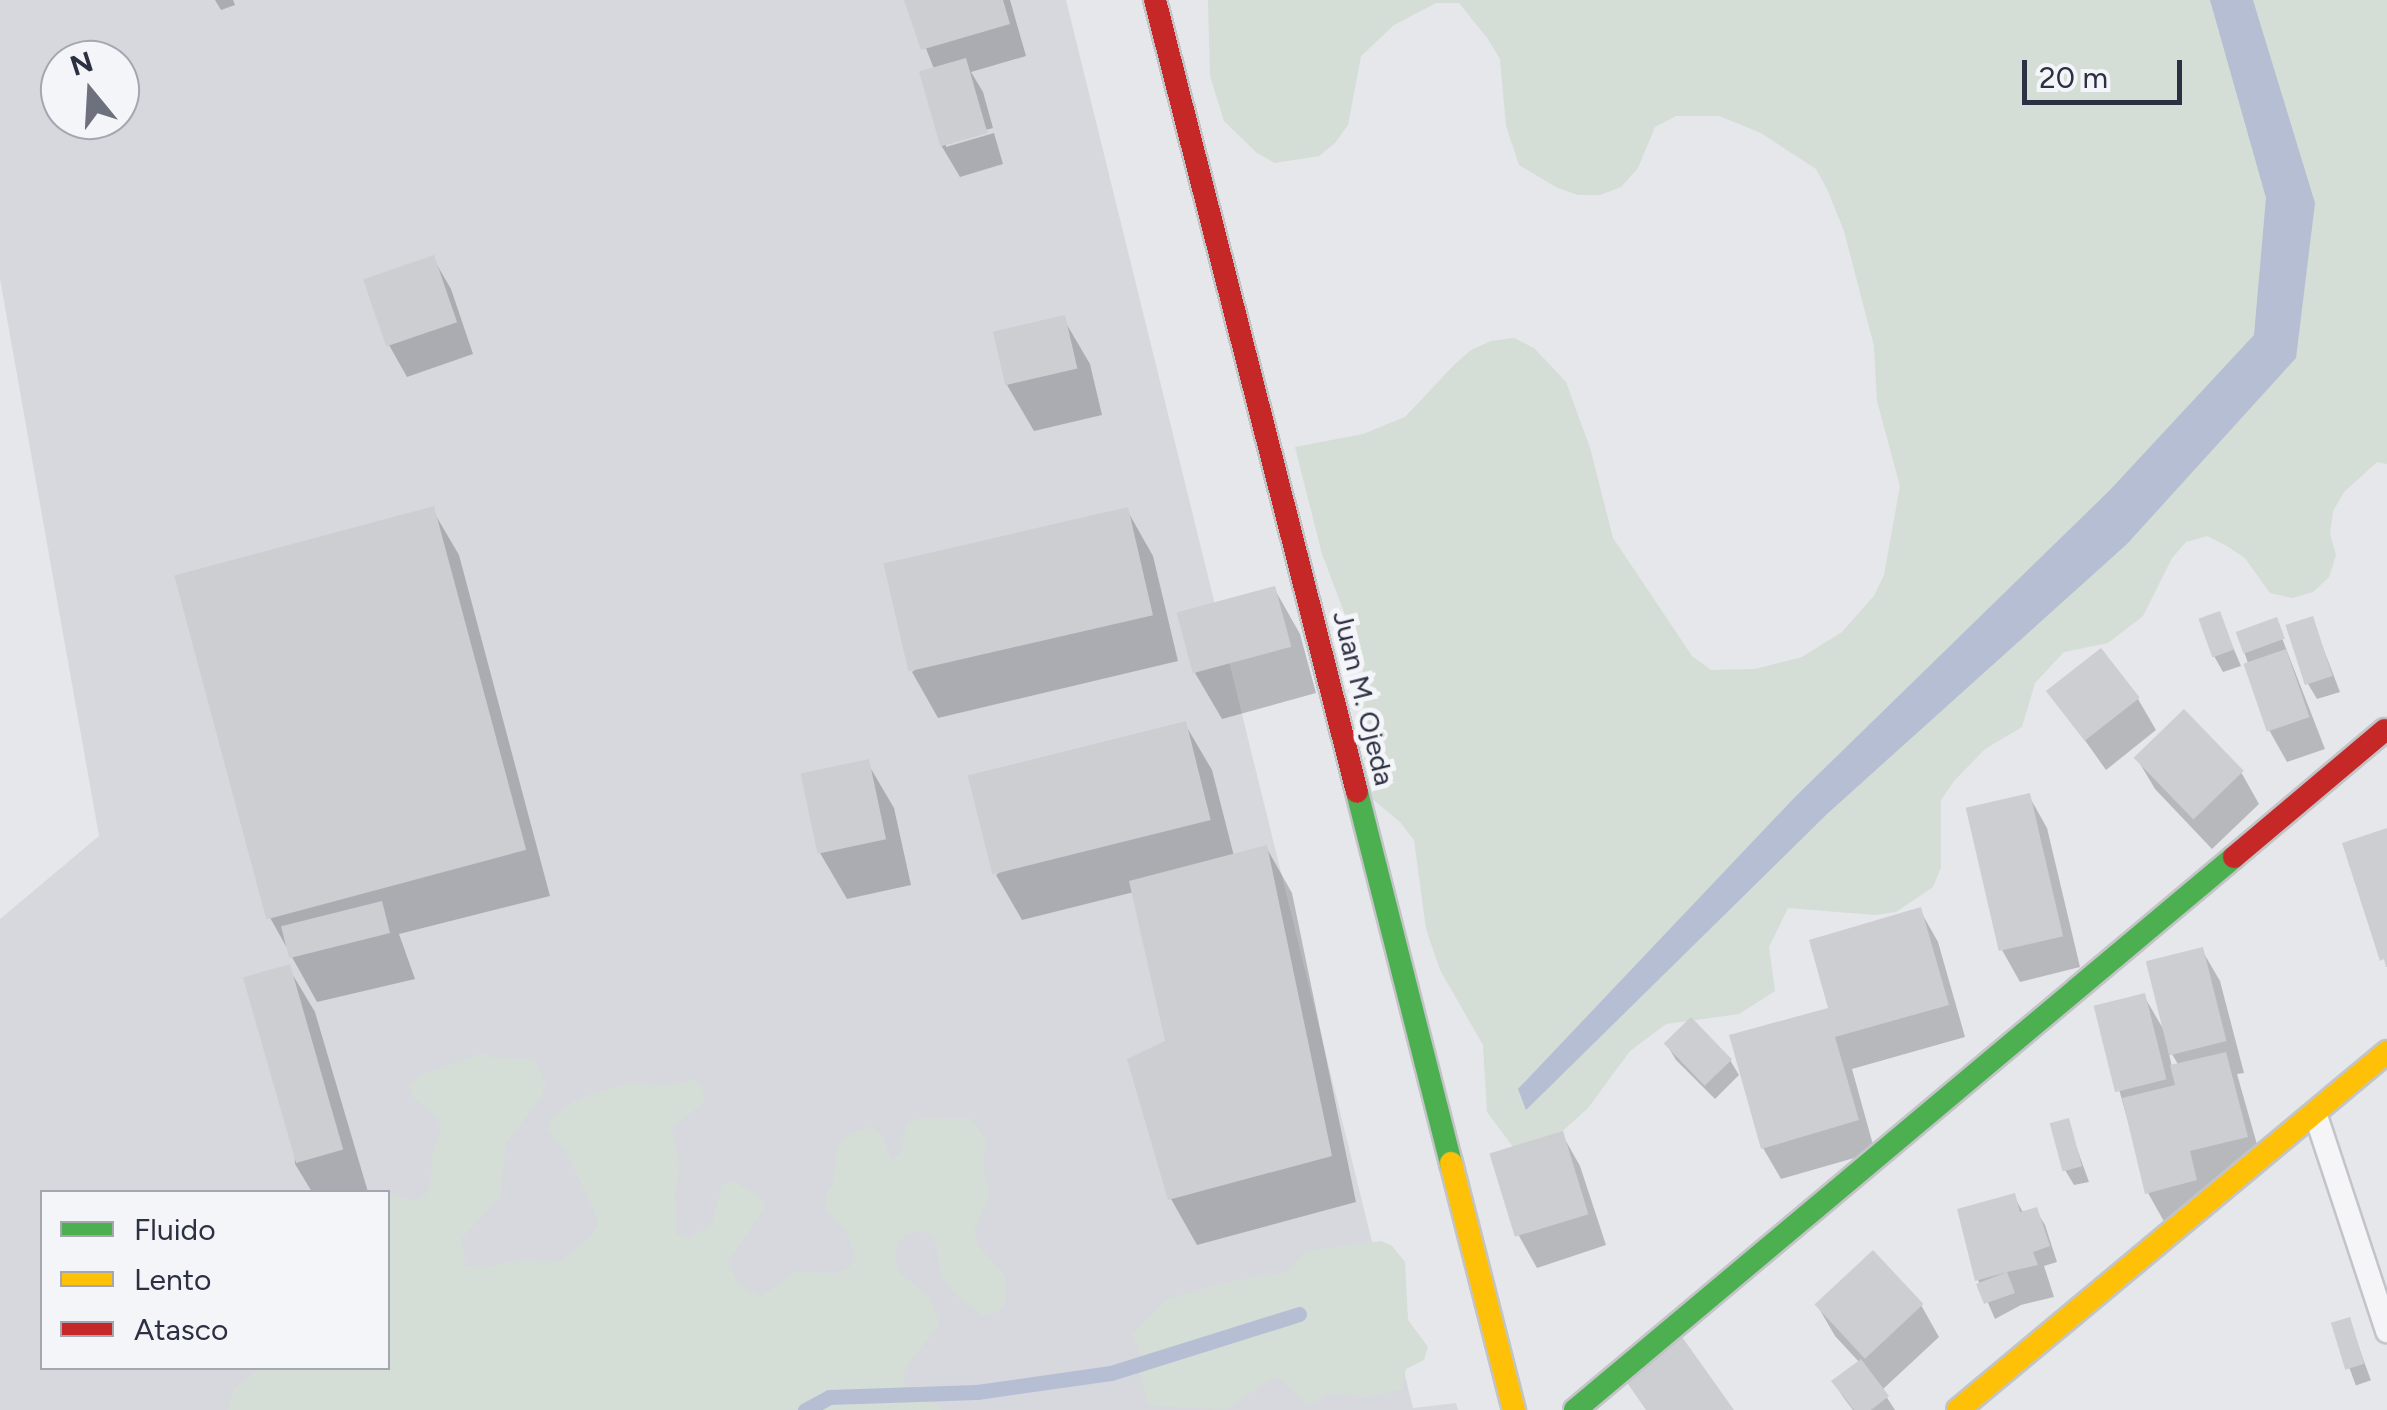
<!DOCTYPE html>
<html>
<head>
<meta charset="utf-8">
<style>
	body { margin:0 }
	#map { position:relative; width:2387px; height:1410px; overflow:hidden; background:#e5e7ea; font-family:Figtree,sans-serif }
	div>[style] { position:absolute }
	.built>* { inset:0; background:#d6d8de }
	.green>* { inset:0; background:#d4ddd6 }
	.water>* { inset:0; background:#b5bed3 }
	.shadow>* { inset:0; background:#0003; transform-origin:0 0 }
	.stream>* { height:15px; margin:-7.5px; padding:0 7.5px; transform-origin:7.5px; border-radius:7.5px; background:#b5bed3 }
	.building>* { inset:0; background:#cdced2; transform-origin:0 0 }
	.roads { filter:drop-shadow(2px 0 #c2c4c7) drop-shadow(-2px 0 #c2c4c7) drop-shadow(0 2px #c2c4c7) drop-shadow(0 -2px #c2c4c7) }
	.lane>* { height:22px; margin:-11px; padding:0 11px; transform-origin:11px; border-radius:11px; background:#f5f5f7 }
	.fast>* { height:22px; margin:-11px; padding:0 11px; transform-origin:11px; border-radius:11px; background:#4caf50 }
	.slow>* { height:22px; margin:-11px; padding:0 11px; transform-origin:11px; border-radius:11px; background:#ffc107 }
	.jam>* { height:22px; margin:-11px; padding:0 11px; transform-origin:11px; border-radius:11px; background:#c62828 }
	span { translate:-50% -50%; white-space:nowrap; text-align:center; line-height:1.15; -webkit-text-stroke:10px #f4f5f9; paint-order:stroke }
	.street-label { font-size:28px; color:#2c3043 }
	.legend { position:absolute; left:40px; top:1190px; width:350px; height:180px; box-sizing:border-box; background:#f4f5f9; border:2px solid #a4a6b0; margin:0; padding:12px 18px; list-style:none; font-size:30px; color:#2c3043 }
	.legend li { display:flex; align-items:center; gap:20px; height:50px }
	.legend b { width:50px; border:2px solid #a4a6b0 }
	.north { position:absolute; left:40px; top:40px; width:100px; height:100px; box-sizing:border-box; background:#f4f5f9; border:2px solid #a4a6b0; border-radius:50%; rotate:342deg; font-size:28px; font-weight:700; line-height:40px; text-align:center; color:#2c3043 }
	.north::after { content:''; display:block; margin:auto; width:35px; height:45px; background:#6d707d; clip-path:polygon(50% 0,100% 100%,50% 72%,0 100%) }
	.scale { position:absolute; left:2022px; top:60px; width:160px; height:45px; box-sizing:border-box; border:5px solid #2c3043; border-top:0; padding-left:12px; font-size:30px; line-height:35px; white-space:nowrap; color:#2c3043; -webkit-text-stroke:8px #f4f5f9; paint-order:stroke }
</style>
</head>
<body>
<div id="map">
	<div class="built">
		<div style="clip-path:polygon(evenodd,0 0,1066px 0,1413px 1408px,1456px 1403px,1458px 1410px,0 1410px,0 919px,99px 836px,0 279px,0 0,60px 60px,120px 60px,120px 120px,60px 120px,60px 60px,0 0,42px 1192px,388px 1192px,388px 1368px,42px 1368px,42px 1192px)"></div>
	</div>
	<div class="green">
		<div style="clip-path:polygon(1208px 0,2387px 0,2387px 464px,2377px 462px,2344px 492px,2333px 511px,2330px 534px,2336px 555px,2329px 577px,2313px 592px,2292px 598px,2270px 593px,2245px 558px,2227px 546px,2207px 536px,2186px 542px,2172px 558px,2143px 616px,2108px 643px,2064px 652px,2035px 683px,2022px 727px,1985px 749px,1954px 781px,1941px 800px,1941px 867px,1933px 887px,1896px 912px,1876px 915px,1788px 908px,1769px 947px,1775px 991px,1739px 1014px,1666px 1024px,1630px 1051px,1588px 1108px,1554px 1139px,1534px 1147px,1513px 1147px,1487px 1112px,1483px 1045px,1440px 970px,1426px 929px,1414px 840px,1400px 822px,1365px 793px,1363px 662px,1322px 554px,1295px 447px,1363px 434px,1405px 417px,1454px 365px,1471px 350px,1491px 341px,1514px 338px,1534px 348px,1566px 382px,1590px 448px,1613px 538px,1692px 656px,1711px 670px,1755px 669px,1802px 657px,1842px 632px,1874px 596px,1884px 575px,1900px 486px,1877px 401px,1874px 346px,1844px 231px,1827px 189px,1816px 169px,1761px 133px,1719px 116px,1676px 116px,1655px 127px,1638px 168px,1621px 187px,1600px 195px,1578px 195px,1556px 187px,1519px 165px,1506px 126px,1500px 59px,1488px 39px,1459px 3px,1436px 3px,1394px 25px,1361px 56px,1348px 125px,1335px 143px,1319px 156px,1275px 163px,1257px 153px,1224px 121px,1210px 76px)"></div>
		<div style="clip-path:polygon(483px 1053px,495px 1058px,535px 1059px,546px 1084px,541px 1098px,506px 1143px,500px 1197px,461px 1239px,466px 1266px,479px 1268px,519px 1260px,560px 1261px,590px 1237px,598px 1225px,595px 1212px,565px 1150px,547px 1131px,551px 1119px,572px 1102px,598px 1092px,628px 1083px,669px 1086px,694px 1079px,703px 1088px,704px 1102px,672px 1128px,680px 1167px,675px 1193px,677px 1234px,690px 1238px,712px 1224px,722px 1185px,735px 1182px,758px 1195px,766px 1206px,728px 1262px,740px 1286px,762px 1296px,795px 1272px,836px 1273px,849px 1268px,855px 1256px,846px 1231px,827px 1211px,825px 1198px,832px 1185px,838px 1145px,847px 1135px,872px 1126px,882px 1136px,892px 1161px,901px 1152px,906px 1125px,918px 1118px,971px 1119px,986px 1141px,983px 1168px,990px 1194px,974px 1231px,978px 1245px,1005px 1276px,1006px 1302px,997px 1313px,983px 1315px,960px 1299px,942px 1278px,934px 1237px,921px 1231px,907px 1234px,898px 1243px,895px 1258px,899px 1272px,930px 1298px,940px 1324px,909px 1363px,903px 1376px,905px 1389px,911px 1401px,937px 1403px,942px 1410px,227px 1410px,235px 1388px,261px 1368px,388px 1368px,388px 1193px,415px 1201px,426px 1194px,431px 1182px,432px 1154px,441px 1130px,436px 1116px,415px 1099px,410px 1087px,418px 1076px)"></div>
		<div style="clip-path:polygon(1381px 1241px,1392px 1246px,1405px 1262px,1408px 1320px,1428px 1347px,1424px 1360px,1406px 1369px,1402px 1389px,1366px 1398px,1332px 1393px,1308px 1405px,1279px 1378px,1272px 1378px,1226px 1410px,1149px 1406px,1140px 1374px,1142px 1359px,1132px 1334px,1167px 1299px,1227px 1282px,1287px 1272px,1306px 1251px)"></div>
	</div>
	<div class="water">
		<div style="clip-path:polygon(2210px 0,2253px 0,2315px 203px,2296px 358px,2127px 544px,1827px 814px,1526px 1110px,1518px 1089px,1796px 796px,2109px 491px,2254px 335px,2266px 198px)"></div>
	</div>
	<div class="shadow">
		<div style="clip-path:polygon(215px 0,233px 0,235px 5px,221px 10px)"></div>
		<div style="clip-path:polygon(907px 0,1010px 0,1026px 56px,971px 72px,983px 92px,993px 128px,946px 141px,946px 147px,994px 133px,1003px 164px,960px 177px,941px 145px,934px 69px)"></div>
		<div style="clip-path:polygon(433px 258px,451px 289px,473px 354px,407px 377px,389px 345px)"></div>
		<div style="clip-path:polygon(1063px 318px,1090px 364px,1102px 415px,1034px 431px,1007px 385px)"></div>
		<div style="clip-path:polygon(432px 509px,459px 555px,550px 896px,399px 934px,415px 979px,317px 1002px,268px 914px)"></div>
		<div style="clip-path:polygon(1127px 510px,1153px 556px,1178px 661px,938px 718px,912px 672px)"></div>
		<div style="clip-path:polygon(1274px 588px,1300px 634px,1316px 693px,1222px 719px,1195px 673px)"></div>
		<div style="clip-path:polygon(2219px 614px,2241px 666px,2223px 672px,2214px 656px)"></div>
		<div style="clip-path:polygon(2312px 619px,2340px 692px,2317px 699px,2308px 684px)"></div>
		<div style="clip-path:polygon(2275px 620px,2325px 749px,2287px 762px,2269px 730px,2238px 632px)"></div>
		<div style="clip-path:polygon(2050px 691px,2138px 699px,2156px 730px,2106px 770px)"></div>
		<div style="clip-path:polygon(1185px 724px,1212px 770px,1234px 856px,1266px 847px,1292px 893px,1356px 1202px,1197px 1245px,1171px 1199px,1168px 1042px,1134px 892px,1022px 920px,996px 875px)"></div>
		<div style="clip-path:polygon(2136px 757px,2241px 772px,2259px 804px,2212px 849px,2155px 789px)"></div>
		<div style="clip-path:polygon(867px 762px,894px 808px,911px 885px,847px 899px,820px 853px)"></div>
		<div style="clip-path:polygon(2029px 796px,2047px 828px,2080px 967px,2020px 982px,2002px 950px)"></div>
		<div style="clip-path:polygon(1920px 910px,1938px 942px,1965px 1037px,1852px 1069px,1875px 1152px,1781px 1179px,1763px 1148px,1831px 1010px)"></div>
		<div style="clip-path:polygon(evenodd,2202px 950px,2220px 981px,2244px 1073px,2237px 1074px,2264px 1169px,2166px 1225px,2148px 1193px,2096px 1007px,2144px 996px,2165px 1032px,2202px 950px,2168px 1049px,2169px 1049px,2179px 1066px,2172px 1067px,2168px 1049px)"></div>
		<div style="clip-path:polygon(288px 967px,315px 1012px,368px 1192px,312px 1192px,295px 1164px)"></div>
		<div style="clip-path:polygon(1667px 1045px,1730px 1060px,1739px 1075px,1715px 1099px,1676px 1060px)"></div>
		<div style="clip-path:polygon(2067px 1121px,2089px 1182px,2074px 1185px,2065px 1170px)"></div>
		<div style="clip-path:polygon(1562px 1134px,1580px 1166px,1606px 1245px,1537px 1268px,1519px 1236px,1493px 1157px)"></div>
		<div style="clip-path:polygon(2014px 1196px,2024px 1214px,2036px 1210px,2045px 1225px,2057px 1262px,2044px 1266px,2054px 1297px,2021px 1305px,1995px 1319px,1978px 1280px)"></div>
		<div style="clip-path:polygon(1817px 1305px,1921px 1305px,1939px 1337px,1882px 1390px,1895px 1410px,1853px 1410px,1843px 1397px,1834px 1382px,1860px 1363px,1835px 1336px)"></div>
		<div style="left:2349px;top:1320px;width:64px;height:16px;rotate:70deg"></div>
	</div>
	<div class="stream">
		<div style="left:805px;top:1410px;width:27px;rotate:-28deg"></div>
		<div style="left:829px;top:1397px;width:148px;rotate:-1.9deg"></div>
		<div style="left:977px;top:1392px;width:135px;rotate:-8.1deg"></div>
		<div style="left:1111px;top:1373px;width:197px;rotate:-17.4deg"></div>
	</div>
	<div class="building">
		<div style="clip-path:polygon(904px 0,1003px 0,1010px 24px,921px 50px)"></div>
		<div style="left:966px;top:58px;width:78px;height:49px;rotate:74deg"></div>
		<div style="left:434px;top:255px;width:71px;height:75px;rotate:71deg"></div>
		<div style="left:1065px;top:315px;width:55px;height:74px;rotate:77deg"></div>
		<div style="left:434px;top:506px;width:356px;height:269px;rotate:75deg"></div>
		<div style="left:1128px;top:507px;width:111px;height:251px;rotate:77deg"></div>
		<div style="left:1275px;top:586px;width:63px;height:102px;rotate:75deg"></div>
		<div style="left:2220px;top:611px;width:41px;height:23px;rotate:70deg"></div>
		<div style="left:2313px;top:616px;width:63px;height:29px;rotate:72deg"></div>
		<div style="left:2277px;top:617px;width:23px;height:44px;rotate:70deg"></div>
		<div style="left:2101px;top:648px;width:63px;height:70px;rotate:52deg"></div>
		<div style="left:2286px;top:649px;width:72px;height:45px;rotate:71deg"></div>
		<div style="left:2184px;top:709px;width:86px;height:70px;rotate:46deg"></div>
		<div style="left:1186px;top:721px;width:102px;height:225px;rotate:76deg"></div>
		<div style="left:869px;top:759px;width:82px;height:70px;rotate:78deg"></div>
		<div style="left:2030px;top:793px;width:147px;height:66px;rotate:77deg"></div>
		<div style="clip-path:polygon(2387px 828px,2387px 967px,2386px 967px,2384px 959px,2380px 961px,2342px 843px)"></div>
		<div style="clip-path:polygon(1267px 845px,1332px 1156px,1168px 1200px,1127px 1059px,1165px 1041px,1129px 881px)"></div>
		<div style="left:382px;top:901px;width:33px;height:104px;rotate:76deg"></div>
		<div style="clip-path:polygon(1921px 907px,1949px 1005px,1835px 1037px,1859px 1120px,1761px 1149px,1729px 1035px,1828px 1008px,1809px 940px)"></div>
		<div style="left:2203px;top:947px;width:97px;height:59px;rotate:76deg"></div>
		<div style="left:290px;top:964px;width:193px;height:49px;rotate:74deg"></div>
		<div style="left:2145px;top:993px;width:89px;height:53px;rotate:76deg"></div>
		<div style="left:1691px;top:1017px;width:59px;height:38px;rotate:46deg"></div>
		<div style="clip-path:polygon(2226px 1052px,2248px 1137px,2190px 1151px,2197px 1180px,2145px 1194px,2122px 1098px,2175px 1085px,2170px 1065px)"></div>
		<div style="left:2069px;top:1118px;width:50px;height:20px;rotate:75deg"></div>
		<div style="left:1563px;top:1131px;width:87px;height:77px;rotate:73deg"></div>
		<div style="clip-path:polygon(2015px 1193px,2020px 1212px,2037px 1207px,2050px 1246px,2033px 1252px,2038px 1265px,2007px 1272px,2015px 1293px,1984px 1304px,1976px 1284px,2007px 1272px,1975px 1281px,1957px 1209px)"></div>
		<div style="left:1873px;top:1250px;width:74px;height:80px;rotate:47deg"></div>
		<div style="left:2350px;top:1317px;width:49px;height:20px;rotate:73deg"></div>
		<div style="clip-path:polygon(1680px 1334px,1734px 1410px,1646px 1410px,1621px 1374px)"></div>
		<div style="clip-path:polygon(1861px 1359px,1889px 1396px,1871px 1410px,1854px 1410px,1831px 1381px)"></div>
	</div>
	<div class="roads">
		<div class="lane">
			<div style="left:2315px;top:1113px;width:230px;rotate:71.7deg"></div>
		</div>
		<div class="fast">
			<div style="left:1357px;top:792px;width:383px;rotate:75.8deg"></div>
			<div style="left:1575px;top:1410px;width:860px;rotate:-40deg"></div>
		</div>
		<div class="slow">
			<div style="left:1451px;top:1163px;width:255px;rotate:75.7deg"></div>
			<div style="left:1958px;top:1410px;width:559px;rotate:-39.84deg"></div>
		</div>
		<div class="jam">
			<div style="left:1155px;top:0;width:817px;rotate:75.69deg"></div>
			<div style="left:2234px;top:857px;width:197px;rotate:-40.1deg"></div>
		</div>
	</div>
	<div class="street-label">
		<span style="left:1364px;top:698px;rotate:76deg">Juan M. Ojeda</span>
	</div>
	<ul class="legend">
	<li><b style="height:12px;background:#4caf50"></b>Fluido</li>
	<li><b style="height:12px;background:#ffc107"></b>Lento</li>
	<li><b style="height:12px;background:#c62828"></b>Atasco</li>
	</ul>
	<div class="north">N</div>
	<div class="scale">20 m</div>
</div>
</body>
</html>
